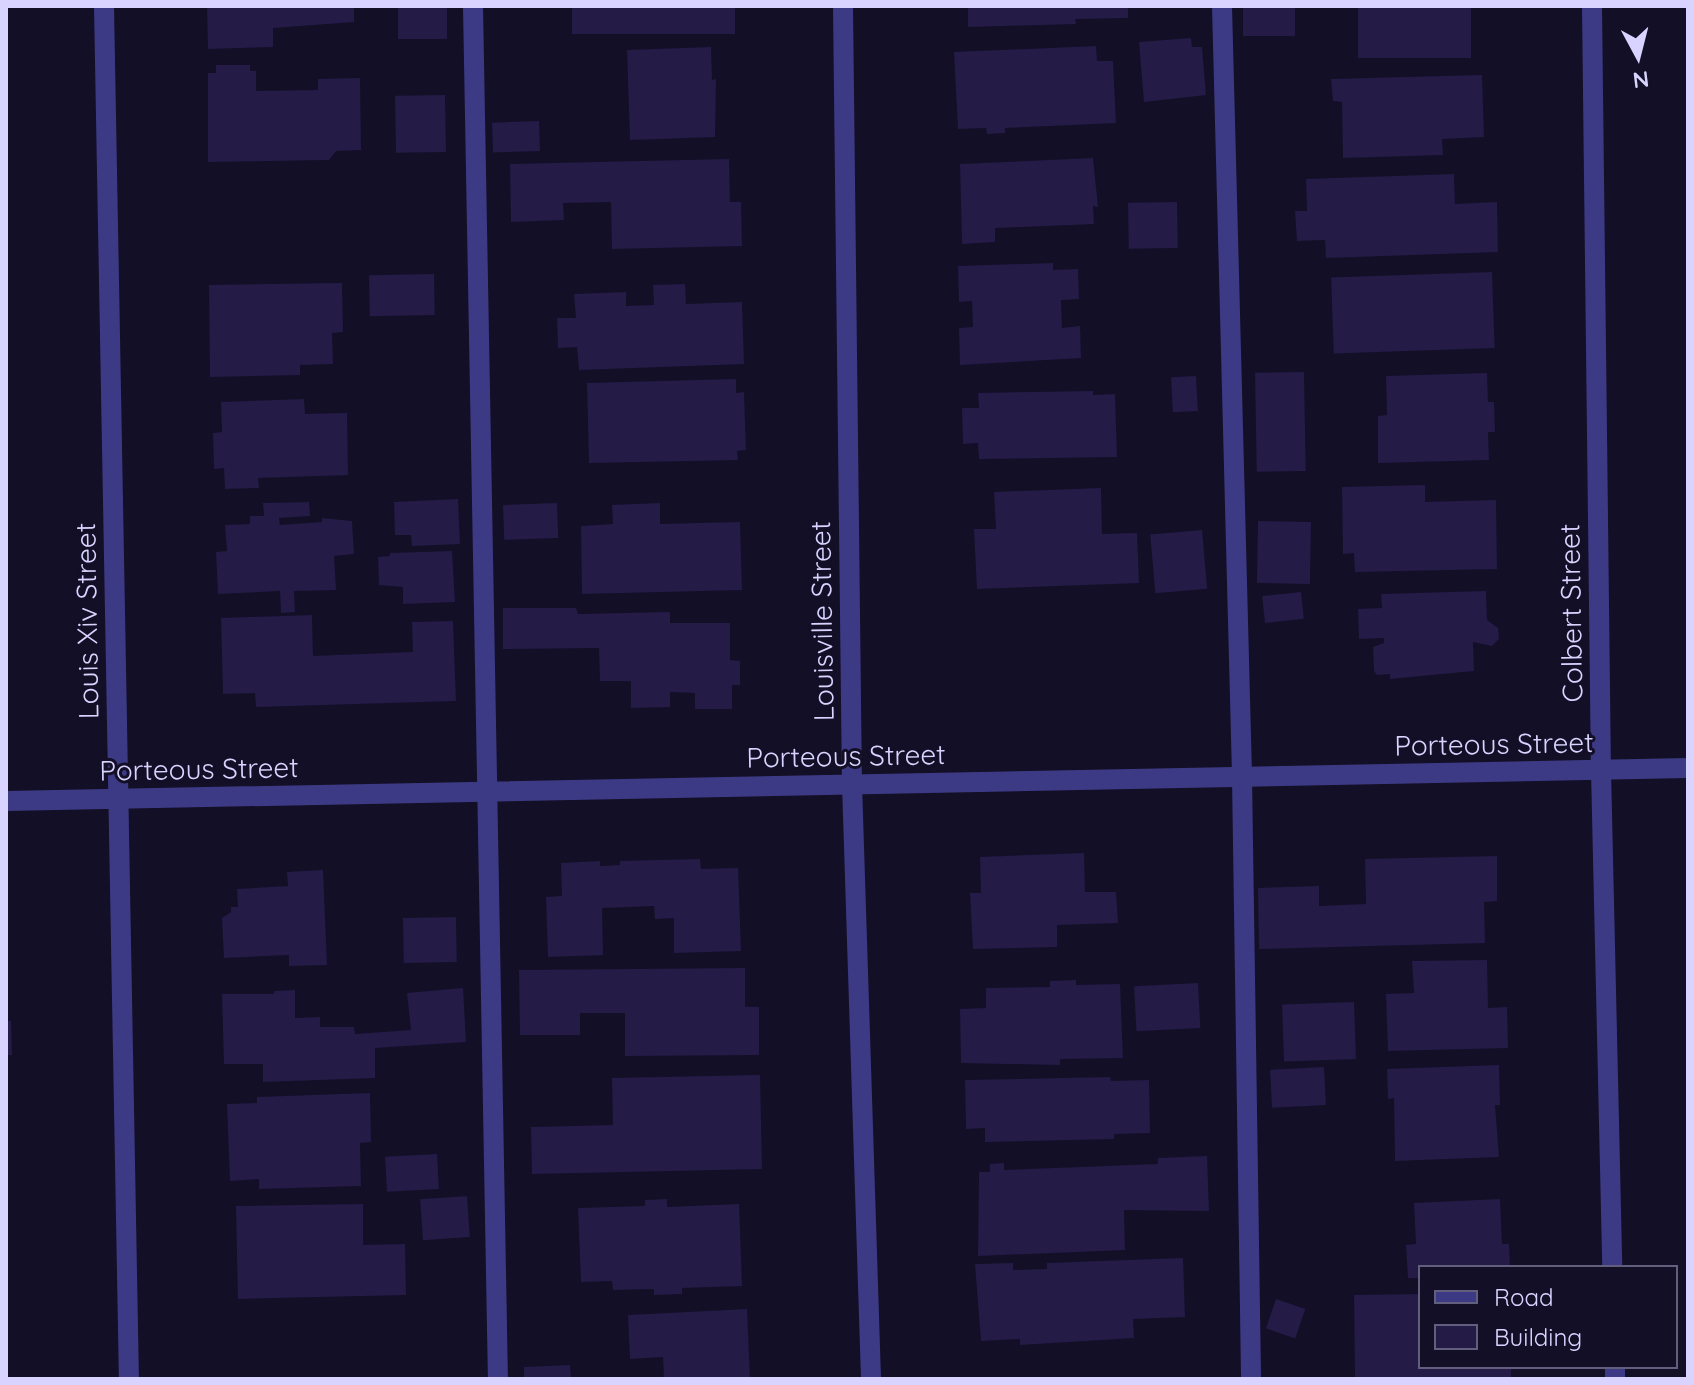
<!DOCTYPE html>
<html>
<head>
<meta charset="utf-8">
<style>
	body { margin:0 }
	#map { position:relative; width:1694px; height:1385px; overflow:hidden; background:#130f26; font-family:Quicksand,sans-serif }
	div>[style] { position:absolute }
	.building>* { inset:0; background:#241b47; transform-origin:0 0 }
	.minor>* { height:20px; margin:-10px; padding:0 10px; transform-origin:10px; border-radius:10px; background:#3d3a85 }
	span { translate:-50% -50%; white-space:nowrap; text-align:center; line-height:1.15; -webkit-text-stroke:6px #130f26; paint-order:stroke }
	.street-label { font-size:28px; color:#d9d4ff }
	.frame { position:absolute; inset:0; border:8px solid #d9d4ff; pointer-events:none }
	.legend { position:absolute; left:1418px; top:1265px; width:260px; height:104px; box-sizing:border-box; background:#130f26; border:2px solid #625e7d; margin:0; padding:10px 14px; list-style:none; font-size:24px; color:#d9d4ff }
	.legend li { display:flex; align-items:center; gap:16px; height:40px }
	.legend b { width:40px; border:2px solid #625e7d }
	.north { position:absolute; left:1598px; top:16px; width:80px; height:80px; -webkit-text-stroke:6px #130f26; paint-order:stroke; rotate:173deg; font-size:22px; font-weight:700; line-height:32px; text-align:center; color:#d9d4ff }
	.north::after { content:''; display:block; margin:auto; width:28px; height:36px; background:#d9d4ff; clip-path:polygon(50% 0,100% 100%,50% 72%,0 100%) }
</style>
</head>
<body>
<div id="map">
	<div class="building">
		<div style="clip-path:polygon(207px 6px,354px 6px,354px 22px,273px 28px,273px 47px,208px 49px)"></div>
		<div style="left:398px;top:6px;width:49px;height:33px"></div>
		<div style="left:572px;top:6px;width:163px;height:28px"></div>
		<div style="clip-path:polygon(968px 6px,1128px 6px,1128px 18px,1075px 19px,1076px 24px,968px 27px)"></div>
		<div style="left:1243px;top:6px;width:52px;height:30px"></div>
		<div style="left:1358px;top:6px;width:113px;height:52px"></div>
		<div style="clip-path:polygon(1191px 38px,1192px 47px,1202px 47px,1206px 95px,1144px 102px,1139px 42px)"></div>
		<div style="clip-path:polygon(1096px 46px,1097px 61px,1113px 61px,1116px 123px,1005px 128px,1005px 133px,987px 134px,986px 128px,958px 129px,954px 52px)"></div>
		<div style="clip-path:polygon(711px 47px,712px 80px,716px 79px,715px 137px,630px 140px,627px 50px)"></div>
		<div style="clip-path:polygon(216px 65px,250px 65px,250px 71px,256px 71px,256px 91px,318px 90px,318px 79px,360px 78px,361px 150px,336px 151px,329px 160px,208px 162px,208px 73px,216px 73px)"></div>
		<div style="clip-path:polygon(1482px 75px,1484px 137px,1442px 139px,1443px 155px,1343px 158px,1342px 102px,1333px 101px,1331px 79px)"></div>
		<div style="left:445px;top:95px;width:57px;height:50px;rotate:89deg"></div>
		<div style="left:539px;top:121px;width:30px;height:47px;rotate:88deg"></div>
		<div style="clip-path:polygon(1093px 158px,1098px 207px,1093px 206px,1094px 224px,995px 228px,995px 242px,962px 244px,960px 164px)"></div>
		<div style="clip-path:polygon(729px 159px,730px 202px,741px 202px,742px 246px,612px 249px,611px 202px,563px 203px,564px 220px,511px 222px,510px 164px)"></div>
		<div style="clip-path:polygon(1454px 174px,1455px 204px,1497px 202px,1498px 252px,1326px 258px,1325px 240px,1297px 241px,1295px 211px,1307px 211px,1306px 179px)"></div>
		<div style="left:1177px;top:202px;width:46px;height:49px;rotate:89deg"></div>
		<div style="clip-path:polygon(1053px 263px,1053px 270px,1078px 269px,1079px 299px,1061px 300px,1062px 328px,1080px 326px,1081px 358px,960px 365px,959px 328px,973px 327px,972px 301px,959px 302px,958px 266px)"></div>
		<div style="left:1492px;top:272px;width:76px;height:161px;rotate:88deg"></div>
		<div style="left:434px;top:274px;width:41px;height:65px;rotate:89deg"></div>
		<div style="clip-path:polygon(342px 283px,343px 332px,332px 333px,333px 364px,300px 365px,300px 375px,210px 377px,209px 285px)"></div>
		<div style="clip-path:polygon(685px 284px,686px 304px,742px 302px,744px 364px,579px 370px,577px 347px,558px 348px,557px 318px,576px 318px,574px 294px,626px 292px,626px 306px,654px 305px,653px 285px)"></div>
		<div style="left:1304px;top:372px;width:99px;height:49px;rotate:89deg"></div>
		<div style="clip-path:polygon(1487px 373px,1488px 402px,1494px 402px,1495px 432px,1488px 432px,1489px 460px,1378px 463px,1378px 416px,1387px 415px,1386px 376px)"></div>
		<div style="left:1196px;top:376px;width:35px;height:25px;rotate:87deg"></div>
		<div style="clip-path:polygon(736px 379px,736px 393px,744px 392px,746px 450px,737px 451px,738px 460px,589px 463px,587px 383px)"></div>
		<div style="clip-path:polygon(1093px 391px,1093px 395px,1115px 394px,1117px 457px,979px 459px,978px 443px,963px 444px,962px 408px,979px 408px,978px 393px)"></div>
		<div style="clip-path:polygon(304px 399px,305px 414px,347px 413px,348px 475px,258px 478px,259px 488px,225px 489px,224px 468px,214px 469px,213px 433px,222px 432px,221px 402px)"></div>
		<div style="clip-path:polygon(1425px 485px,1425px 502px,1496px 500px,1497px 569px,1355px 572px,1354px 553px,1343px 554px,1342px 487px)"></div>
		<div style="clip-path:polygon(1101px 488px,1102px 534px,1137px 533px,1139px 583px,977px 589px,974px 529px,996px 529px,994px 492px)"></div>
		<div style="clip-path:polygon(458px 499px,460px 544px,412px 546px,411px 535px,395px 535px,394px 502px)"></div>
		<div style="clip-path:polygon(309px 502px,310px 516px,279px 518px,280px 525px,322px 522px,322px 518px,352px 521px,354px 554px,334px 556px,336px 590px,294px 591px,295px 612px,281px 613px,280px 591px,218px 594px,216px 552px,227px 551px,225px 525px,250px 524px,250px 516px,264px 516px,263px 503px)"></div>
		<div style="left:557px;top:503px;width:35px;height:54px;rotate:88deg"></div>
		<div style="clip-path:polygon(660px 503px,660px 524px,740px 522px,742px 590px,582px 594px,581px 526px,613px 524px,612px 505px)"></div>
		<div style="left:1258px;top:521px;width:53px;height:62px;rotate:1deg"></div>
		<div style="left:1202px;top:530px;width:59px;height:52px;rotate:85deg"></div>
		<div style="clip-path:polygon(452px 551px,455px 602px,403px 604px,403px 587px,379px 585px,378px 557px,390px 556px,390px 553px)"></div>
		<div style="clip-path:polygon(1486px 591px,1487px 620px,1498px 628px,1499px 639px,1492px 646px,1473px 642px,1474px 671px,1390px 679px,1390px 674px,1377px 675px,1374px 671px,1373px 647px,1384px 643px,1384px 638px,1359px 639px,1358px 609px,1382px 608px,1381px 594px)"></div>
		<div style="left:1301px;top:592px;width:27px;height:39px;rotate:84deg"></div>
		<div style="clip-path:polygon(503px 608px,576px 608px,578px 614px,670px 612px,670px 623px,730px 623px,730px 660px,740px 661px,740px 685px,732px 685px,732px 709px,695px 709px,695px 693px,670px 692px,670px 707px,631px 708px,631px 681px,600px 681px,599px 648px,503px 649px)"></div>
		<div style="clip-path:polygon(312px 615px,313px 656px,413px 652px,412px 622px,453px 621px,456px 701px,256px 707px,255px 693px,223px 694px,221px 618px)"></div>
		<div style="clip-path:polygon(1084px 853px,1085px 892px,1116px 892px,1118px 923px,1057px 925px,1057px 947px,973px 949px,970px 893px,981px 893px,980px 857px)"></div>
		<div style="clip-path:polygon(1497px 856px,1497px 901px,1484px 902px,1485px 943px,1259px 949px,1258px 888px,1319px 886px,1319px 906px,1366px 904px,1365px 859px)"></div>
		<div style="clip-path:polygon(700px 859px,701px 869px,738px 868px,741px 951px,674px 953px,674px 918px,655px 919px,654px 906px,602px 908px,603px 955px,548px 957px,546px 897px,562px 896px,561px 863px,600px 861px,600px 866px,620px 865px,620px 861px)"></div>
		<div style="clip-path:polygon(323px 870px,327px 965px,289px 966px,289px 955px,224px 958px,222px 918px,231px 912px,231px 907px,238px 907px,237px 889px,288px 886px,287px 872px)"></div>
		<div style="left:456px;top:917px;width:45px;height:53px;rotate:89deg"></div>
		<div style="clip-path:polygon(1487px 960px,1488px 1008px,1507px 1007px,1508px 1048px,1388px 1051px,1386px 994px,1414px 993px,1412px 961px)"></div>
		<div style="clip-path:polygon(745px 968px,745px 1007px,759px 1007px,759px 1055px,625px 1056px,625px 1013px,580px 1013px,580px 1035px,520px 1035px,519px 970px)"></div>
		<div style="clip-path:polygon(1076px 980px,1076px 985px,1120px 984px,1123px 1058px,1060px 1059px,1060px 1065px,961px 1063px,960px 1009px,986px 1008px,986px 988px,1050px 987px,1050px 981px)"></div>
		<div style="left:1198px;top:983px;width:45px;height:64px;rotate:87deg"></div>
		<div style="clip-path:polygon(463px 988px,466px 1042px,375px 1048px,375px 1078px,263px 1082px,263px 1064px,224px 1064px,222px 994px,274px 994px,274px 991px,295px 990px,295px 1018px,320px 1017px,320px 1027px,354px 1027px,355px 1034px,411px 1030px,407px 993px)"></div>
		<div style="left:1354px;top:1002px;width:57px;height:72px;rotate:88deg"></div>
		<div style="clip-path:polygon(6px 1021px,11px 1021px,12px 1055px,6px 1055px)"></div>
		<div style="clip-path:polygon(1499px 1065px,1500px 1105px,1495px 1105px,1499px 1157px,1395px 1161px,1394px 1098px,1388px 1099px,1387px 1069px)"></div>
		<div style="left:1324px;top:1067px;width:38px;height:54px;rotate:87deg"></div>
		<div style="clip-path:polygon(760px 1075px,762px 1169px,532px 1174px,531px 1127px,613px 1125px,612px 1078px)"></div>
		<div style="clip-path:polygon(1110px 1077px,1111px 1081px,1149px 1080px,1150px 1133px,1114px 1134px,1114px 1139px,985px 1142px,985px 1128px,966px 1129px,965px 1080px)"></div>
		<div style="clip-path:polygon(370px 1093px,371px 1142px,360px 1143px,361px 1186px,259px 1189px,259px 1179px,230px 1181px,227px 1104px,257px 1103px,257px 1097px)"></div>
		<div style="left:437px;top:1154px;width:35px;height:52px;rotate:87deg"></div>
		<div style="clip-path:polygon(1207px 1156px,1209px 1211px,1124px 1210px,1125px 1250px,978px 1256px,979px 1172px,990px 1172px,990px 1164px,1004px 1163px,1004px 1170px,1158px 1164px,1158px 1158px)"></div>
		<div style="left:467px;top:1196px;width:41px;height:47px;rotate:86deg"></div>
		<div style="clip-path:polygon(667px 1199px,667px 1207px,739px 1204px,742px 1286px,682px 1288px,682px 1294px,654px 1295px,654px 1289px,613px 1290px,612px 1281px,581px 1282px,578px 1208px,645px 1206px,645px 1200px)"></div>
		<div style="clip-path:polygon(1500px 1199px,1502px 1244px,1509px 1244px,1510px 1267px,1420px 1267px,1420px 1278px,1408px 1278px,1406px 1245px,1416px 1244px,1414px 1203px)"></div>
		<div style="clip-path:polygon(363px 1204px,363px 1245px,405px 1244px,406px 1295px,238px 1299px,236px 1206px)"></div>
		<div style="clip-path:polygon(1183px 1258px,1185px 1317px,1133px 1319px,1134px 1338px,1020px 1345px,1020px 1339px,981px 1341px,975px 1264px,1013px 1263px,1013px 1270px,1047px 1269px,1047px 1263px)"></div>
		<div style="clip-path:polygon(1420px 1294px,1420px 1367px,1511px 1367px,1511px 1379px,1355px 1379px,1354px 1295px)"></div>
		<div style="left:1276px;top:1299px;width:31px;height:31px;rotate:19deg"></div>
		<div style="clip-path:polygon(747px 1309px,750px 1379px,664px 1379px,663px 1357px,630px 1359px,628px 1315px)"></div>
		<div style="clip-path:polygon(570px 1365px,571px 1379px,524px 1379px,524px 1367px)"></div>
	</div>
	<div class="minor">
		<div style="left:104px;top:6px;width:1373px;rotate:88.96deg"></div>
		<div style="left:473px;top:6px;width:1373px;rotate:88.96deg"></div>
		<div style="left:843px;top:6px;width:778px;rotate:89.34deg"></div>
		<div style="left:852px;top:784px;width:595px;rotate:88.17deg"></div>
		<div style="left:1222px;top:6px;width:771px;rotate:88.51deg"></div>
		<div style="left:1242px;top:777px;width:602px;rotate:89.14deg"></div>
		<div style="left:1592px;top:6px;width:764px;rotate:89.33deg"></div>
		<div style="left:1601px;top:770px;width:497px;rotate:88.7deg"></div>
		<div style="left:6px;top:801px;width:1682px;rotate:-1.12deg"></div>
		<div style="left:1615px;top:1367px;width:12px;rotate:90deg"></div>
	</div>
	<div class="street-label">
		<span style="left:1571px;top:613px;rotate:-91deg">Colbert Street</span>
		<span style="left:87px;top:621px;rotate:-91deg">Louis Xiv Street</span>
		<span style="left:822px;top:621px;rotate:-91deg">Louisville Street</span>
		<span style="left:1494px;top:744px;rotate:-1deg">Porteous Street</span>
		<span style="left:846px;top:756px;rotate:-1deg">Porteous Street</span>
		<span style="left:199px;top:769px;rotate:-1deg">Porteous Street</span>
	</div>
	<div class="frame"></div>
	<ul class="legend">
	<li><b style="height:10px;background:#3d3a85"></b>Road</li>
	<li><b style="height:22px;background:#241b47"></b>Building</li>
	</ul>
	<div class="north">N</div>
</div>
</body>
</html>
